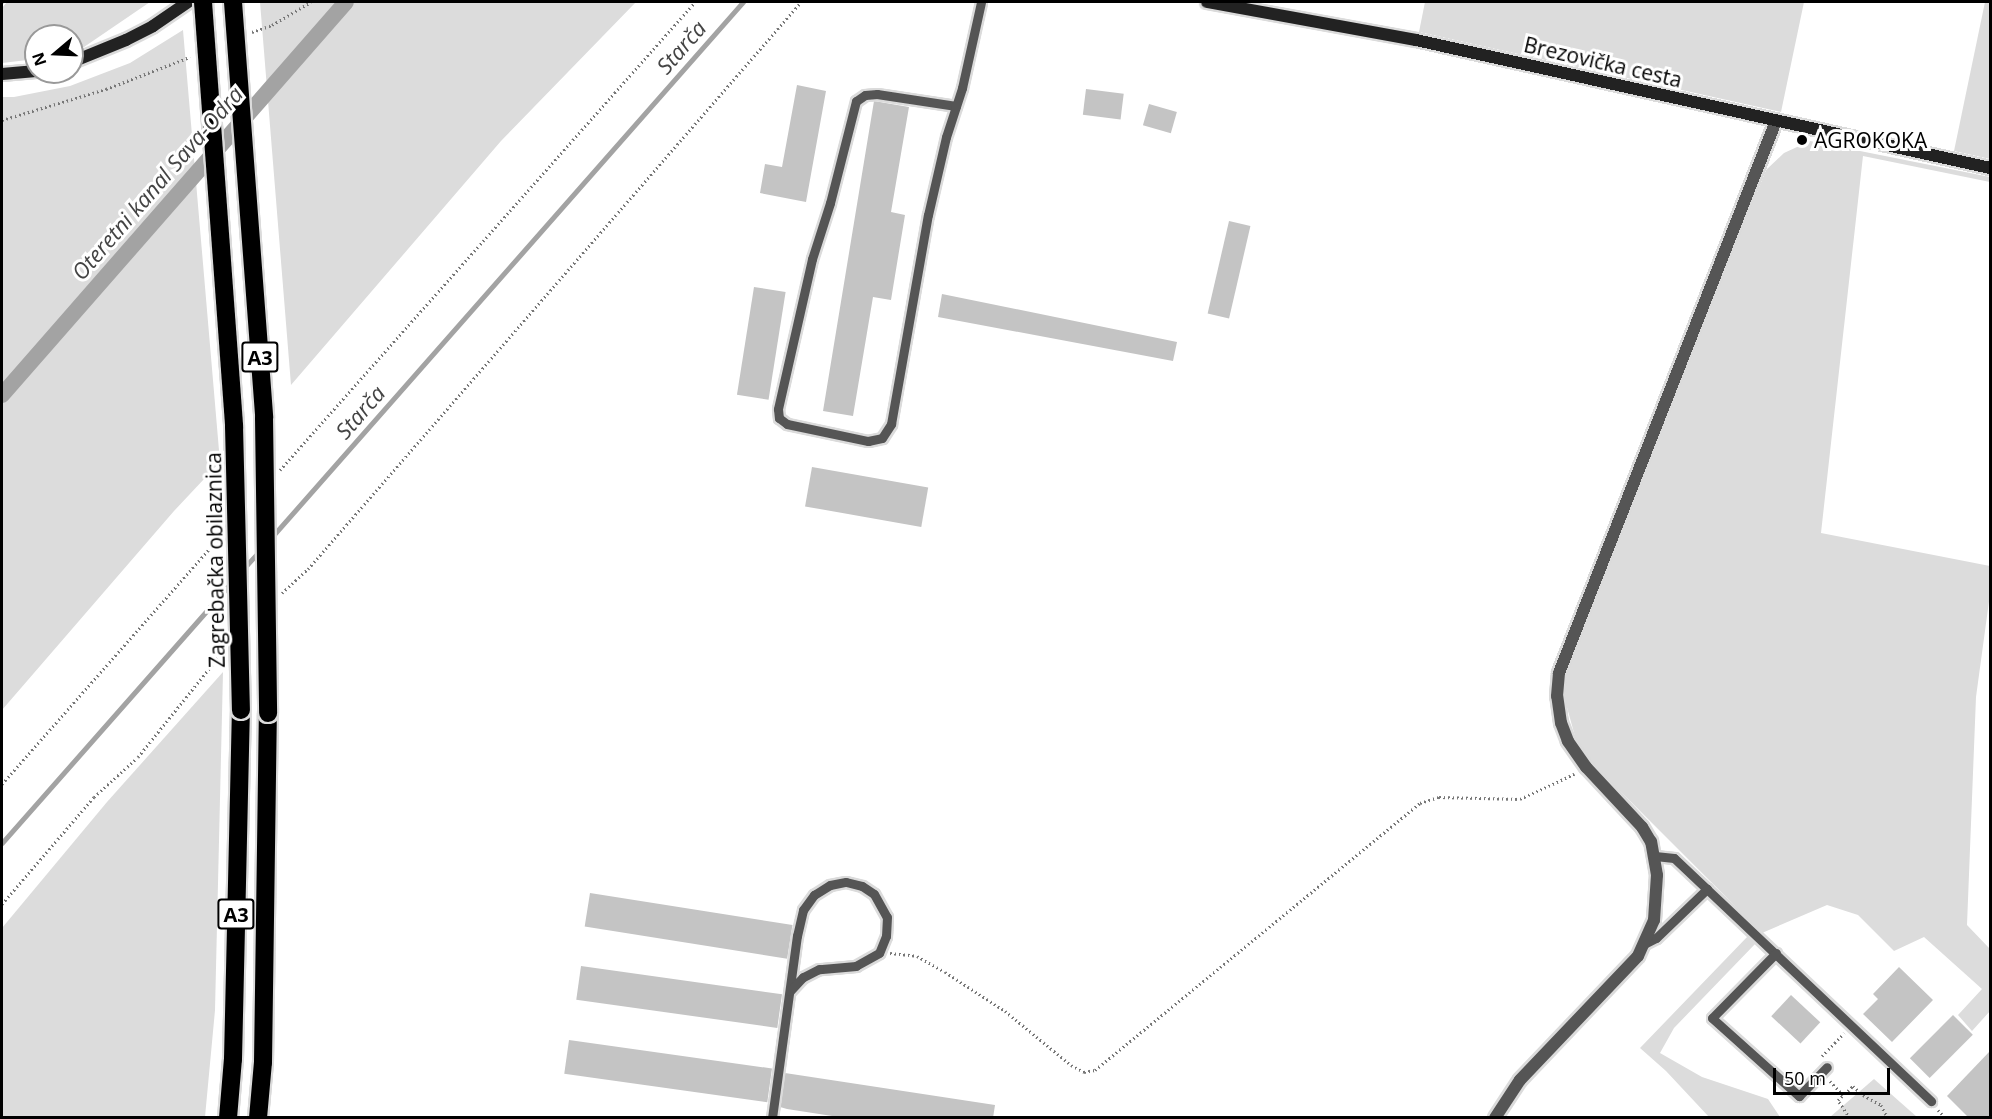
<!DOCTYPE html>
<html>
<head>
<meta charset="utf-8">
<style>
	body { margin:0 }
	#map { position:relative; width:1992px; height:1119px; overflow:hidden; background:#fff; font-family:"Open Sans",sans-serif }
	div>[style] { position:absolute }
	.green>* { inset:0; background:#dcdcdc }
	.stream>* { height:4.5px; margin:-2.25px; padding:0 2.25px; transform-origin:2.25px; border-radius:2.25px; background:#a3a3a3 }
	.canal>* { height:16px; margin:-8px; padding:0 8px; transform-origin:8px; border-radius:8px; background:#a3a3a3 }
	.building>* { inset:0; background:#c4c4c4; transform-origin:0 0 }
	.path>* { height:3px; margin-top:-1.5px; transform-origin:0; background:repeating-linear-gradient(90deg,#777 0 1.5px,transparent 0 4.5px) }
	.roads { filter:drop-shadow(2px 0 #dbdbdb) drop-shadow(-2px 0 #dbdbdb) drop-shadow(0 2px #dbdbdb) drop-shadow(0 -2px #dbdbdb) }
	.service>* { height:9px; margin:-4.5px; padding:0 4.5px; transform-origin:4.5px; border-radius:4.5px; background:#555 }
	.minor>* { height:12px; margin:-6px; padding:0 6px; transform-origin:6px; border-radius:6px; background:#555 }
	.secondary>* { height:12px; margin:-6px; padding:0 6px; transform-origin:6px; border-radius:6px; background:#222 }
	.motorway>* { height:18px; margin:-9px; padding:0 9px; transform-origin:9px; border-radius:9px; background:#000 }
	.bridges { filter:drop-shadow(2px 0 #dbdbdb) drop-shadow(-2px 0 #dbdbdb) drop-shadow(0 2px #dbdbdb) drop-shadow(0 -2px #dbdbdb) }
	.motorway-bridge>* { height:18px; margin:-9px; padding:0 9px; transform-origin:9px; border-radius:9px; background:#000 }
	.dots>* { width:16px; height:16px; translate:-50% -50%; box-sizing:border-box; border:3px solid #fff; border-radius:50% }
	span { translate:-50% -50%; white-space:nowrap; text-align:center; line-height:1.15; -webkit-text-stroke:6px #fff; paint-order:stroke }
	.shield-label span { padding:2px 4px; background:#fff; border:2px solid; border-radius:4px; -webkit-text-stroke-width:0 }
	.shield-label { font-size:20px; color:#000; font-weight:700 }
	.street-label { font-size:21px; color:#000 }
	.poi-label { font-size:21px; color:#000 }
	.left { translate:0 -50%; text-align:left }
	.water-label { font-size:22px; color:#444; font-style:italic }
	.frame { position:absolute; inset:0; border:3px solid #000; pointer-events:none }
	.north { position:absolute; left:24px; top:24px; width:60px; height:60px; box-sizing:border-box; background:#fff; border:2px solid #999; border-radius:50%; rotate:251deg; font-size:16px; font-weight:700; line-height:24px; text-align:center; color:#000 }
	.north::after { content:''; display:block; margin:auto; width:21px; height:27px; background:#000; clip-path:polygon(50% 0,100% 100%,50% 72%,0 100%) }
	.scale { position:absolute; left:1773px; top:1068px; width:117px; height:27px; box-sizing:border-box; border:3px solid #000; border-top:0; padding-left:8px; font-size:18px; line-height:21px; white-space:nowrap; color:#000; -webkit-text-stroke:4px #fff; paint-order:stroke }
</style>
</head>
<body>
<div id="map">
	<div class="green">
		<div style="clip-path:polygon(7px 2px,150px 2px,84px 47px,72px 51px,72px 36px,36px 36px,36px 59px,2px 63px,2px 8px)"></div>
		<div style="clip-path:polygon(260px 2px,636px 2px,501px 141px,291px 385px)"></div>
		<div style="clip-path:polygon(1425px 2px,1804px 2px,1781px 112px,1419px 32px)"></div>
		<div style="clip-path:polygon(1985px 2px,1990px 2px,1990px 159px,1954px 151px)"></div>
		<div style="clip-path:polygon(183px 30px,220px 462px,174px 511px,2px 710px,2px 97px,14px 97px,70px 86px,130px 63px)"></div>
		<div style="clip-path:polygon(1810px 141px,1990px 177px,1990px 182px,1863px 156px,1821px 533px,1990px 566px,1990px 594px,1976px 697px,1967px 925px,1990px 949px,1990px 1011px,1972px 1031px,1958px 1015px,1982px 989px,1924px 937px,1894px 951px,1858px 915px,1827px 905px,1762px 933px,1592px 763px,1576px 740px,1563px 693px,1565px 671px,1575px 639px,1766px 170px,1784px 153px)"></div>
		<div style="clip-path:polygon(223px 672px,215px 1010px,205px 1117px,2px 1117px,2px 928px,107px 802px)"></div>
		<div style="clip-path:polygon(1748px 936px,1756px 943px,1674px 1028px,1660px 1053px,1702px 1077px,1768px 1099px,1780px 1117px,1709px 1117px,1666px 1071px,1640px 1048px)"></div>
		<div style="clip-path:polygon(1874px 1079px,1917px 1117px,1830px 1117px)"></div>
	</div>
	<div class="stream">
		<div style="left:271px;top:538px;width:714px;rotate:-48.63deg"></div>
		<div style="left:243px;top:569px;width:25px;rotate:-47deg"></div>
		<div style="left:2px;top:843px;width:348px;rotate:-48.6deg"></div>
	</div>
	<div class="canal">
		<div style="left:2px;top:395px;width:522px;rotate:-48.8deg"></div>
	</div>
	<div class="building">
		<div style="clip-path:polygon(797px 85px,826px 91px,806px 202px,760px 193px,765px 164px,782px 167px)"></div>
		<div style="left:1086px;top:89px;width:38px;height:26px;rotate:7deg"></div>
		<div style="clip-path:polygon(874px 101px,909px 107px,891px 212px,905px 215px,891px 300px,873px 297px,853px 416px,823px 411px)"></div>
		<div style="left:1149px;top:104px;width:29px;height:22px;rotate:16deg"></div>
		<div style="left:1229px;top:221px;width:22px;height:95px;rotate:13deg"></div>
		<div style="left:754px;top:287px;width:32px;height:109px;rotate:9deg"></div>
		<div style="clip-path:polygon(942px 294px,1177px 342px,1173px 361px,938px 317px)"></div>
		<div style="left:812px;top:467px;width:118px;height:40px;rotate:10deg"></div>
		<div style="left:590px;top:893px;width:205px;height:34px;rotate:9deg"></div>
		<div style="left:581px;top:966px;width:203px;height:34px;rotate:8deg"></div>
		<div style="clip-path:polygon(1899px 967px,1933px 1000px,1892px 1042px,1863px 1014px,1878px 999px,1873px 994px)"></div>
		<div style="left:1791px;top:995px;width:40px;height:29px;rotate:43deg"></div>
		<div style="left:1953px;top:1015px;width:28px;height:61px;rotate:45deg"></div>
		<div style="left:569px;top:1040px;width:205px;height:34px;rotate:8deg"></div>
		<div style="clip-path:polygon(1990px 1051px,1990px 1118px,1969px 1118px,1947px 1096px)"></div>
		<div style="clip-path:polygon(785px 1073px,995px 1105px,993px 1118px,845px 1118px,787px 1109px,780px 1107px)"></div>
	</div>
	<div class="path">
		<div style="left:2px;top:3px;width:1px;rotate:-90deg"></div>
		<div style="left:252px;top:32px;width:21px;rotate:-19deg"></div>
		<div style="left:272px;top:25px;width:45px;rotate:-30.5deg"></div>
		<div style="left:2px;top:120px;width:109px;rotate:-16.6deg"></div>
		<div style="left:106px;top:89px;width:90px;rotate:-20.9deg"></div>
		<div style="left:280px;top:470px;width:625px;rotate:-48.43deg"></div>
		<div style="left:282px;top:593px;width:35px;rotate:-43deg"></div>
		<div style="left:308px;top:569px;width:751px;rotate:-48.99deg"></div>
		<div style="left:2px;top:784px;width:329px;rotate:-48.6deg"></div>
		<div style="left:2px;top:904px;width:141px;rotate:-49.3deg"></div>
		<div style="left:94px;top:797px;width:59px;rotate:-42.3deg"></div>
		<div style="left:138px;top:757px;width:137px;rotate:-51.2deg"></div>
		<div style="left:890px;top:953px;width:27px;rotate:6deg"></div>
		<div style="left:917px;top:956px;width:32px;rotate:30deg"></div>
		<div style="left:945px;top:972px;width:72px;rotate:33deg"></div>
		<div style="left:1005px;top:1011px;width:85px;rotate:39.3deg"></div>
		<div style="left:1071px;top:1065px;width:15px;rotate:28deg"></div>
		<div style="left:1084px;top:1072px;width:11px;rotate:-10deg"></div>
		<div style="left:1095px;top:1070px;width:421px;rotate:-39.4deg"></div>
		<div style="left:1420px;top:803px;width:20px;rotate:-18deg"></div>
		<div style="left:1439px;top:797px;width:81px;rotate:1.4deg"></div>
		<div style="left:1520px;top:799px;width:60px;rotate:-24.8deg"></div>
		<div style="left:1822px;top:1056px;width:32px;rotate:-46deg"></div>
		<div style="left:1830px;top:1081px;width:19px;rotate:47deg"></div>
		<div style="left:1938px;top:1110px;width:11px;rotate:45deg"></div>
		<div style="left:1850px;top:1118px;width:22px;rotate:-124deg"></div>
		<div style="left:1838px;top:1100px;width:21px;rotate:-43deg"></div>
		<div style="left:1853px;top:1086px;width:13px;rotate:42deg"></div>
		<div style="left:1863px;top:1095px;width:21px;rotate:29deg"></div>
		<div style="left:1881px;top:1105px;width:15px;rotate:62deg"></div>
	</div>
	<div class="roads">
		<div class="service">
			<div style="left:956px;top:106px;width:80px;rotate:-171.4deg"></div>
			<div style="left:877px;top:94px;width:12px;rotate:175deg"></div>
			<div style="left:865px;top:95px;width:11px;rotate:146deg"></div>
			<div style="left:856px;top:101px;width:105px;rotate:104.3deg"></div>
			<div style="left:830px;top:203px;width:59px;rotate:107.8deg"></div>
			<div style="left:812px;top:259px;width:154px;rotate:102.8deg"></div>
			<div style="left:778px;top:409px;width:9px;rotate:84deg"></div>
			<div style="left:779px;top:418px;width:10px;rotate:37deg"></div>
			<div style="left:787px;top:424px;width:83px;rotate:11.9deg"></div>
			<div style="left:868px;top:441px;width:14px;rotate:-12deg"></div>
			<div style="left:882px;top:438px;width:17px;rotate:-57deg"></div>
			<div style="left:891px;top:424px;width:212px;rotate:-80deg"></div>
			<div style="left:928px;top:215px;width:80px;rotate:-77deg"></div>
			<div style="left:946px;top:137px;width:52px;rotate:-71.9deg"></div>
			<div style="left:962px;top:88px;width:88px;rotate:-77.5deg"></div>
			<div style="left:1655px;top:856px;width:19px;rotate:6deg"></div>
			<div style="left:1674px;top:858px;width:354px;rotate:43.4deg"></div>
			<div style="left:1646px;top:943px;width:11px;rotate:-27deg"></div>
			<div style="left:1656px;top:938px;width:71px;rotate:-43.9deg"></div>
			<div style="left:1776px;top:953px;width:91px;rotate:134.6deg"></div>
			<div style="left:1712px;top:1018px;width:117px;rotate:41.9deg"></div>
			<div style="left:1799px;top:1096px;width:40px;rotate:-46deg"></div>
			<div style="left:772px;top:1118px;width:184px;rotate:-82.2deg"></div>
			<div style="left:797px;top:936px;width:27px;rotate:-77deg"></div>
			<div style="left:803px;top:910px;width:19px;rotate:-54deg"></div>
			<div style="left:814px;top:895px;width:19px;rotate:-32deg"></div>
			<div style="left:830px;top:885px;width:16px;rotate:-11deg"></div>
			<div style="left:846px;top:882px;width:16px;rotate:14deg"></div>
			<div style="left:862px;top:886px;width:14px;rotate:34deg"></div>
			<div style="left:874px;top:894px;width:26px;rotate:61deg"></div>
			<div style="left:887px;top:917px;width:19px;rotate:93deg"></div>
			<div style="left:886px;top:936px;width:18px;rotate:112deg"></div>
			<div style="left:879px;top:953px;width:26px;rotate:151deg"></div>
			<div style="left:856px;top:966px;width:37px;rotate:175deg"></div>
			<div style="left:819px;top:969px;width:18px;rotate:153deg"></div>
			<div style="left:803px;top:977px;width:19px;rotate:133deg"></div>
		</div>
		<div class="minor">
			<div style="left:1495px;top:1118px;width:45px;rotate:-56.7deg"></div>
			<div style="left:1520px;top:1080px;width:171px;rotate:-46.4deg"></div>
			<div style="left:1638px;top:956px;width:39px;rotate:-66deg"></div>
			<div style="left:1654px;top:920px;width:45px;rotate:-86.2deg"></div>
			<div style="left:1657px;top:875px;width:34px;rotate:-100deg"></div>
			<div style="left:1651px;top:842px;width:17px;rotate:-121deg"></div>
			<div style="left:1642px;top:827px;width:82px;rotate:-133deg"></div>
			<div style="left:1586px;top:767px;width:32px;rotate:-125deg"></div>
			<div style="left:1568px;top:741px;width:19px;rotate:-111deg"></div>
			<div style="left:1561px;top:723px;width:27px;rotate:-98deg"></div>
			<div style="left:1557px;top:696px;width:23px;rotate:-85deg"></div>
			<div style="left:1559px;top:673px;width:593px;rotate:-68.54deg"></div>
		</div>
		<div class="secondary">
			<div style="left:1207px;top:2px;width:212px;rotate:10.3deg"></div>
			<div style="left:1416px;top:40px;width:588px;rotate:12.57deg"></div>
			<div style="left:72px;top:62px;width:58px;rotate:-22.2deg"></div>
			<div style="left:126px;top:40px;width:30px;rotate:-27deg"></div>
			<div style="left:153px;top:26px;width:42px;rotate:-34.4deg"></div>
			<div style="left:2px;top:74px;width:34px;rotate:-5deg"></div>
		</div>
		<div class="motorway">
			<div style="left:228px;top:1118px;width:59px;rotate:-85.2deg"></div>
			<div style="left:233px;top:1059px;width:349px;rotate:-88.7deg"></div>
			<div style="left:258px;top:1118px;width:56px;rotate:-84.9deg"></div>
			<div style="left:263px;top:1062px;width:349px;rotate:-89.2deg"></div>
		</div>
	</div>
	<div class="bridges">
		<div class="motorway-bridge">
			<div style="left:203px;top:2px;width:425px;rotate:85.8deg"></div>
			<div style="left:234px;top:426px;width:284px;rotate:88.6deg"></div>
			<div style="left:233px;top:2px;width:417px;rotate:85.7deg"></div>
			<div style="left:264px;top:418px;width:295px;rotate:89.2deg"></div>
		</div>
	</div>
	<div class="dots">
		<div style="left:1802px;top:140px;background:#000"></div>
	</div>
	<div class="shield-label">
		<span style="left:260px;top:357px">A3</span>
		<span style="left:236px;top:914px">A3</span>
	</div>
	<div class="street-label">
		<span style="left:1603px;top:62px;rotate:13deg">Brezovička cesta</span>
		<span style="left:215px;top:560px;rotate:-91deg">Zagrebačka obilaznica</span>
	</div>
	<div class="poi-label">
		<span class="left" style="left:1814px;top:140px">AGROKOKA</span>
	</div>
	<div class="water-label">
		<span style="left:681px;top:47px;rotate:-49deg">Starča</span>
		<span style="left:157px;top:183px;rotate:-49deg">Oteretni kanal Sava-Odra</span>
		<span style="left:360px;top:412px;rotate:-49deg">Starča</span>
	</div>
	<div class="frame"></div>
	<div class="north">N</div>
	<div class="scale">50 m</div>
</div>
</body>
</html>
